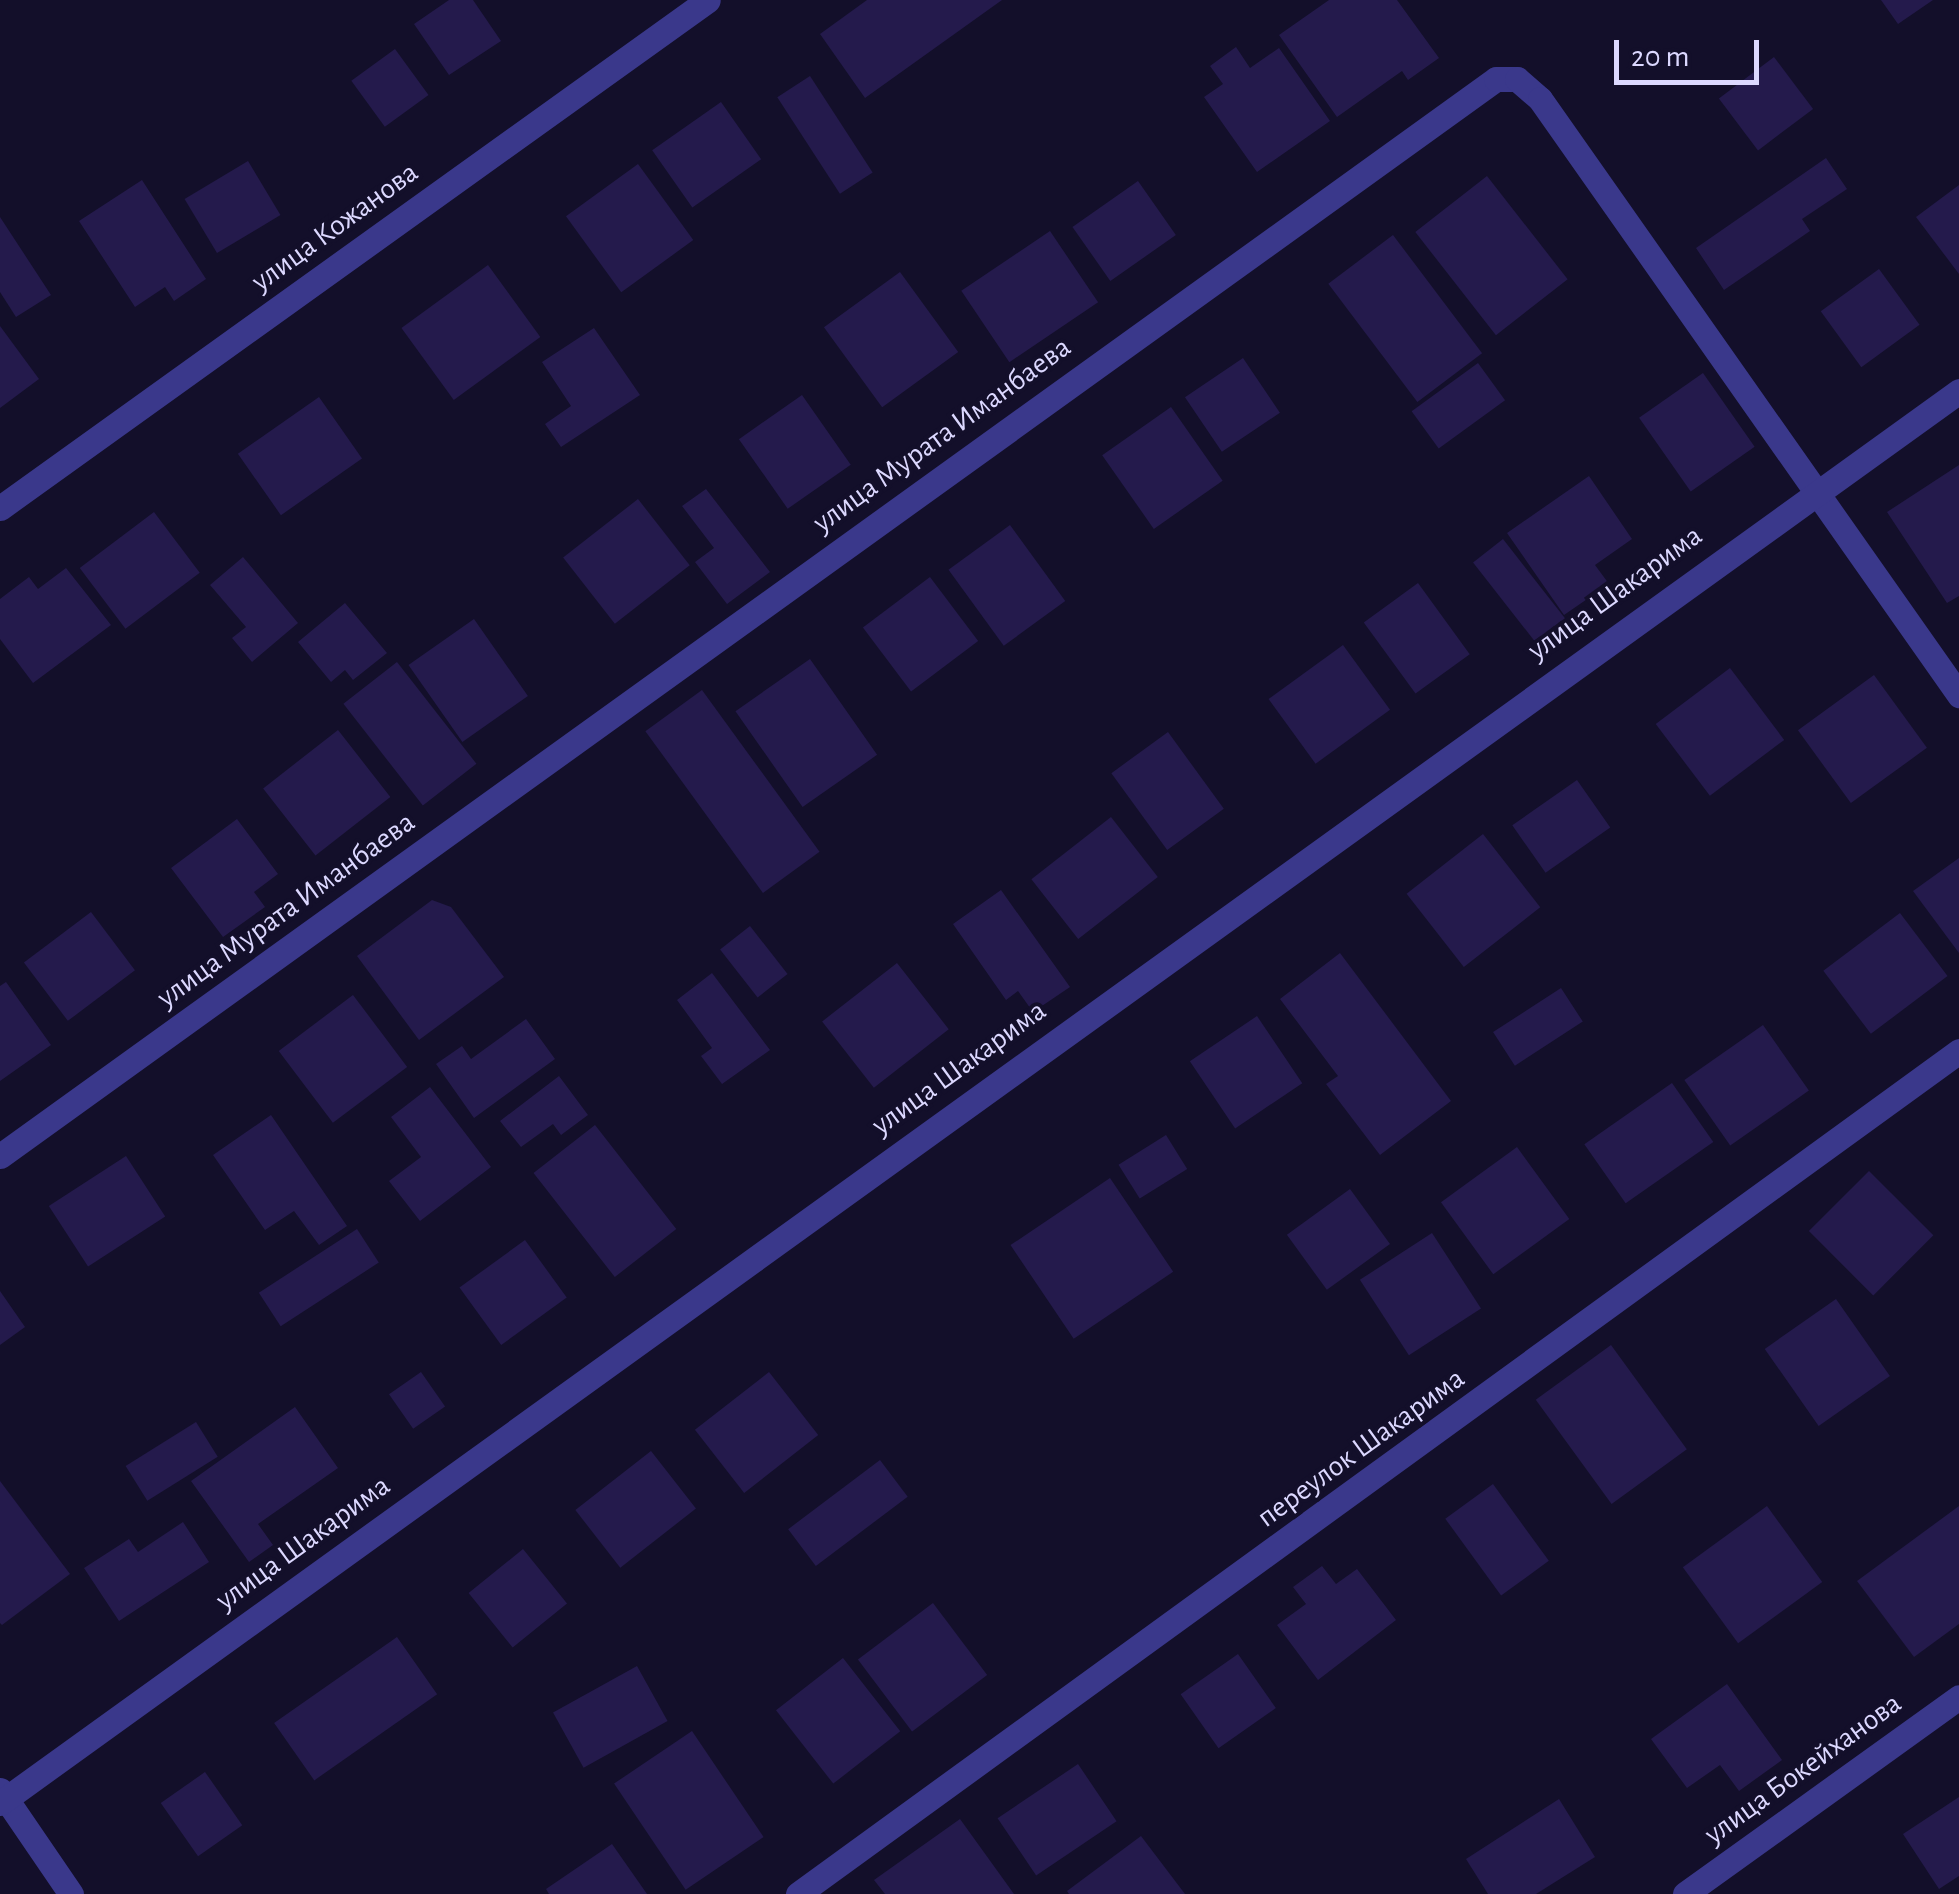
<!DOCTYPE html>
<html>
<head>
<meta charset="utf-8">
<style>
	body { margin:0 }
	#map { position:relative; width:1959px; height:1894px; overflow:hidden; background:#130f2a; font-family:"Alegreya Sans",sans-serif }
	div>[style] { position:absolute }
	.building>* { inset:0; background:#241a4c; transform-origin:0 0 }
	.street>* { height:25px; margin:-12.5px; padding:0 12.5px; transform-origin:12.5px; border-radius:12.5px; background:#3a388b }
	span { translate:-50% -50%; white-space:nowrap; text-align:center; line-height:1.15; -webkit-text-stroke:8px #130f2a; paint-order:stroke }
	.street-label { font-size:30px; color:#dcd8ff }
	.scale { position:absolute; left:1614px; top:40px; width:145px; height:45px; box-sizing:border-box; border:5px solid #dcd8ff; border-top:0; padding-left:12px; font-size:30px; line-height:35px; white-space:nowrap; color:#dcd8ff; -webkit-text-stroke:8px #130f2a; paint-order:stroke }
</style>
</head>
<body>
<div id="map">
	<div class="building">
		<div style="clip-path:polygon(449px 0,473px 0,501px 41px,449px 75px,414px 24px)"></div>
		<div style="clip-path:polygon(867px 0,1002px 0,865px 98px,820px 34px)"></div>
		<div style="clip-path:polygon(1329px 0,1397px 0,1439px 58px,1408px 80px,1402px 71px,1337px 117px,1279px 35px)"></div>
		<div style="clip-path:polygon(1881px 0,1933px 0,1898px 24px)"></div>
		<div style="clip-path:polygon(1236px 47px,1250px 68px,1279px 48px,1330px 121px,1257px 172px,1204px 97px,1223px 84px,1210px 66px)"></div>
		<div style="left:395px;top:49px;width:57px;height:54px;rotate:54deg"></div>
		<div style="left:1774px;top:57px;width:65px;height:69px;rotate:53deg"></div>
		<div style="left:810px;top:76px;width:115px;height:39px;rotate:57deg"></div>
		<div style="left:721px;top:102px;width:70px;height:84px;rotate:55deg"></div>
		<div style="clip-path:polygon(1826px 158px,1847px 189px,1802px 219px,1810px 231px,1724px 290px,1696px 248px)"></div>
		<div style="left:248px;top:161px;width:63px;height:74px;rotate:59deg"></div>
		<div style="left:638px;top:164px;width:94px;height:89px;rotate:54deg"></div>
		<div style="left:1487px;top:176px;width:131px;height:91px;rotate:52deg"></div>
		<div style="clip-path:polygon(142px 180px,206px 279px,174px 301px,165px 287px,135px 307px,79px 221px)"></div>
		<div style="left:1138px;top:181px;width:66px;height:80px;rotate:55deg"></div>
		<div style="clip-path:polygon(1959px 185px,1959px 274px,1916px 217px)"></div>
		<div style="clip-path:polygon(0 217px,51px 295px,16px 317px,0 292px)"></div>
		<div style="left:1050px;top:231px;width:86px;height:107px;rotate:56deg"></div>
		<div style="left:1393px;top:235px;width:148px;height:81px;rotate:53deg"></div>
		<div style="left:488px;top:265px;width:89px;height:107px;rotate:54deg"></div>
		<div style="left:1879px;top:269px;width:69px;height:72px;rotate:54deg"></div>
		<div style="left:900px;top:272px;width:99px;height:94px;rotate:54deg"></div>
		<div style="clip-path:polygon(0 326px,39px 379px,0 408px)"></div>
		<div style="clip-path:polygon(594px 328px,640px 395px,561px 447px,545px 424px,571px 406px,542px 362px)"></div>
		<div style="left:1243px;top:358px;width:66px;height:70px;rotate:56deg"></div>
		<div style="left:1478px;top:363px;width:46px;height:82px;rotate:54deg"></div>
		<div style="left:1703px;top:373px;width:90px;height:78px;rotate:55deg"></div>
		<div style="left:802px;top:395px;width:85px;height:77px;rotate:55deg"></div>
		<div style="left:319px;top:397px;width:75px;height:99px;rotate:55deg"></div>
		<div style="left:1171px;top:407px;width:90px;height:84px;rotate:55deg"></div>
		<div style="clip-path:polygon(1959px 465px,1959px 596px,1947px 603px,1887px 512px)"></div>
		<div style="clip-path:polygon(1589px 476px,1632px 539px,1595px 565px,1609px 584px,1564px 615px,1507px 533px)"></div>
		<div style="clip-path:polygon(706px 489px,770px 572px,727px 604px,695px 562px,714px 548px,682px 506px)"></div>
		<div style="left:638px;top:499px;width:84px;height:95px;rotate:52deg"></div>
		<div style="left:154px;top:512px;width:76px;height:93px;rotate:53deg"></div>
		<div style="left:1010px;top:525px;width:94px;height:76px;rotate:54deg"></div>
		<div style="left:1503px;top:539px;width:108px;height:38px;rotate:52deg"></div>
		<div style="clip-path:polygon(243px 557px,298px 623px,252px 662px,232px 638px,246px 627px,210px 585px)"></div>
		<div style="clip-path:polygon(66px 568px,111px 625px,33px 683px,0 639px,0 599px,29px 577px,38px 589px)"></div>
		<div style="left:930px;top:577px;width:80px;height:84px;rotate:53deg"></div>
		<div style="left:1418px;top:583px;width:88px;height:67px;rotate:54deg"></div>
		<div style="clip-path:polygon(345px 603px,387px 653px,353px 680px,345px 670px,331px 682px,298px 642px)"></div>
		<div style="left:474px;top:619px;width:94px;height:80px;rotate:55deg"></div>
		<div style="left:1343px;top:645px;width:80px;height:92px;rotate:54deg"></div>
		<div style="left:810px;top:659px;width:117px;height:91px;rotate:55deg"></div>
		<div style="left:397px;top:662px;width:129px;height:68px;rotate:52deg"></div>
		<div style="left:1730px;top:668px;width:90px;height:93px;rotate:53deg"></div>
		<div style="left:1874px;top:675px;width:90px;height:94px;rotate:54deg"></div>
		<div style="left:702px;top:690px;width:200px;height:70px;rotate:54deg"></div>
		<div style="left:338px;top:730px;width:85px;height:95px;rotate:52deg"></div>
		<div style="left:1168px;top:732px;width:95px;height:70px;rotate:54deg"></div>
		<div style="left:1577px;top:780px;width:58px;height:79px;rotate:55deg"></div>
		<div style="left:1111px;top:817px;width:76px;height:101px;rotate:52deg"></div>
		<div style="clip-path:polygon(237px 819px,278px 874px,254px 892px,265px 907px,223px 937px,171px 868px)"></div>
		<div style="left:1483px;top:834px;width:93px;height:97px;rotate:52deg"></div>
		<div style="clip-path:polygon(1959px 858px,1959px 953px,1913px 891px)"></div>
		<div style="clip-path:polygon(1001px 890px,1070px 987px,1033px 1012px,1018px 991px,1006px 1000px,953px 924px)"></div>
		<div style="clip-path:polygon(432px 900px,451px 907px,504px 977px,419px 1040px,357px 956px)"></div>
		<div style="left:91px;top:912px;width:73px;height:84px;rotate:53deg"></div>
		<div style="left:1900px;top:913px;width:79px;height:96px;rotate:53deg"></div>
		<div style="left:750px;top:926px;width:61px;height:38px;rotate:52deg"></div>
		<div style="clip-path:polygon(1340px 953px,1451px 1101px,1380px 1155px,1326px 1084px,1338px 1076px,1280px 999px)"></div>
		<div style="left:897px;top:963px;width:84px;height:95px;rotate:52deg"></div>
		<div style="clip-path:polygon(712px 973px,770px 1050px,722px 1084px,701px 1056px,712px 1048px,677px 1000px)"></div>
		<div style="clip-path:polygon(6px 982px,51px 1045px,0 1081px,0 986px)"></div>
		<div style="left:1561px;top:988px;width:40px;height:81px;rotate:57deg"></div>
		<div style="left:353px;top:995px;width:90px;height:93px;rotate:53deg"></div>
		<div style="left:1257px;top:1016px;width:81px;height:81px;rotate:56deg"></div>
		<div style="clip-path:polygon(526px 1019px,555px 1059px,474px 1118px,436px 1064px,462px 1046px,471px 1059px)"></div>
		<div style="left:1763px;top:1025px;width:80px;height:96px;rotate:55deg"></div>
		<div style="clip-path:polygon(559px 1076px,588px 1115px,561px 1135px,553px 1124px,521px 1147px,500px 1121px)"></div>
		<div style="left:1672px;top:1083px;width:72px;height:107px;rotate:55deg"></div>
		<div style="clip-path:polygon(430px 1087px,491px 1167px,420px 1221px,389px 1181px,421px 1157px,391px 1117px)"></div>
		<div style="clip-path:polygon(271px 1115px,347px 1226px,319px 1245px,294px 1211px,265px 1230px,213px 1155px)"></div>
		<div style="left:595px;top:1125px;width:132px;height:78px;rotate:52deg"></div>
		<div style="left:1166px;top:1135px;width:40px;height:56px;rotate:58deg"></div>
		<div style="left:1517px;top:1147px;width:89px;height:94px;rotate:54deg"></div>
		<div style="left:126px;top:1156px;width:72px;height:92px;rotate:57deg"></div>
		<div style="left:1869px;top:1171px;width:91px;height:85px;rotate:45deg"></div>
		<div style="left:1110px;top:1178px;width:113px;height:120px;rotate:56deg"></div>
		<div style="left:1350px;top:1189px;width:68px;height:78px;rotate:54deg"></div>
		<div style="left:357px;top:1229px;width:40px;height:117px;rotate:57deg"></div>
		<div style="left:1432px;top:1233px;width:90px;height:86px;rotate:57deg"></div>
		<div style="left:525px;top:1240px;width:71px;height:81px;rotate:54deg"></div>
		<div style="clip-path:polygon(0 1291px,25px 1327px,0 1345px)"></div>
		<div style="left:1836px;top:1299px;width:94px;height:87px;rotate:55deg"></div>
		<div style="left:1611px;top:1345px;width:129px;height:93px;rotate:54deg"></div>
		<div style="left:421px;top:1372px;width:42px;height:39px;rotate:55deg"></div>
		<div style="left:769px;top:1372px;width:80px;height:94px;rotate:52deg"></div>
		<div style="clip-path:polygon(295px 1407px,338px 1468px,258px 1524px,273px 1545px,249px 1562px,191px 1481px)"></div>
		<div style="left:196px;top:1422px;width:41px;height:83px;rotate:58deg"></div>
		<div style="left:651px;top:1451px;width:73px;height:96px;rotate:52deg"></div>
		<div style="left:880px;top:1460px;width:46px;height:115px;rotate:53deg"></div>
		<div style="clip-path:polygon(0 1481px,70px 1574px,2px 1625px,0 1623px)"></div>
		<div style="left:1493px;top:1484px;width:95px;height:59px;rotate:54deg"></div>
		<div style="left:1767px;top:1506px;width:94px;height:104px;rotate:54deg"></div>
		<div style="clip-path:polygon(1959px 1506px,1959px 1624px,1914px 1657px,1857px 1581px)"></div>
		<div style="clip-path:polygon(183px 1522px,209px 1562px,119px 1621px,84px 1568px,129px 1539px,138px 1552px)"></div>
		<div style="left:523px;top:1549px;width:70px;height:70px;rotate:51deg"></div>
		<div style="clip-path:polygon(1322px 1566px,1336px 1584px,1357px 1569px,1396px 1620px,1318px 1680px,1277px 1625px,1306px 1604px,1293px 1587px)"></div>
		<div style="left:933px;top:1603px;width:90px;height:94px;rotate:53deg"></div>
		<div style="left:397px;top:1637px;width:70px;height:150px;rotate:55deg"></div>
		<div style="left:1238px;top:1654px;width:66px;height:70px;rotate:55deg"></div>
		<div style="left:843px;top:1658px;width:93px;height:85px;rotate:52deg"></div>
		<div style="left:637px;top:1666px;width:63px;height:96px;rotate:61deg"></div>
		<div style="clip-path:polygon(1727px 1684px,1782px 1760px,1739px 1791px,1720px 1765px,1687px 1788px,1651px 1739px)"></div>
		<div style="left:692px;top:1731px;width:128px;height:94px;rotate:56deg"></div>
		<div style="left:1078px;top:1764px;width:69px;height:97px;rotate:56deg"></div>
		<div style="left:205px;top:1772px;width:65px;height:54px;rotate:55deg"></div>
		<div style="clip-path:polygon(1959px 1797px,1959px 1876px,1939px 1889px,1903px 1834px)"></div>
		<div style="clip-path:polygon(1559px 1799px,1595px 1857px,1536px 1894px,1488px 1894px,1466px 1859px)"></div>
		<div style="clip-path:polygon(960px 1819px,1014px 1894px,885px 1894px,874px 1880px)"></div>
		<div style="clip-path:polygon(1141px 1836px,1185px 1894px,1069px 1894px,1067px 1891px)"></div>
		<div style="clip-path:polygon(612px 1844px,647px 1894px,549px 1894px,546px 1889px)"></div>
	</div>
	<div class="street">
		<div style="left:0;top:508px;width:871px;rotate:-35.66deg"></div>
		<div style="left:0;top:1156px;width:1843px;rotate:-35.75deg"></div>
		<div style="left:1496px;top:79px;width:21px"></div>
		<div style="left:1517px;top:79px;width:30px;rotate:41deg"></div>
		<div style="left:1540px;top:99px;width:729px;rotate:54.89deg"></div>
		<div style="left:0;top:1790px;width:126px;rotate:55.7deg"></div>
		<div style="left:0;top:1803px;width:2415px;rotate:-35.78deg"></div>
		<div style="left:798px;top:1894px;width:1435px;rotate:-35.98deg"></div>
		<div style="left:1685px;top:1894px;width:337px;rotate:-35.7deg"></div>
	</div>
	<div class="street-label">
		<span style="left:335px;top:227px;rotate:-36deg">улица Кожанова</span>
		<span style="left:942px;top:435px;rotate:-36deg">улица Мурата Иманбаева</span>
		<span style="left:1615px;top:593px;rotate:-36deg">улица Шакарима</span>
		<span style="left:286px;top:910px;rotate:-36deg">улица Мурата Иманбаева</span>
		<span style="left:959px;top:1068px;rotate:-36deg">улица Шакарима</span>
		<span style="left:1361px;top:1448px;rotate:-36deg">переулок Шакарима</span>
		<span style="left:303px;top:1543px;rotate:-36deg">улица Шакарима</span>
		<span style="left:1803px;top:1769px;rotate:-36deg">улица Бокейханова</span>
	</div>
	<div class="scale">20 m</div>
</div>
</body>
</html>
